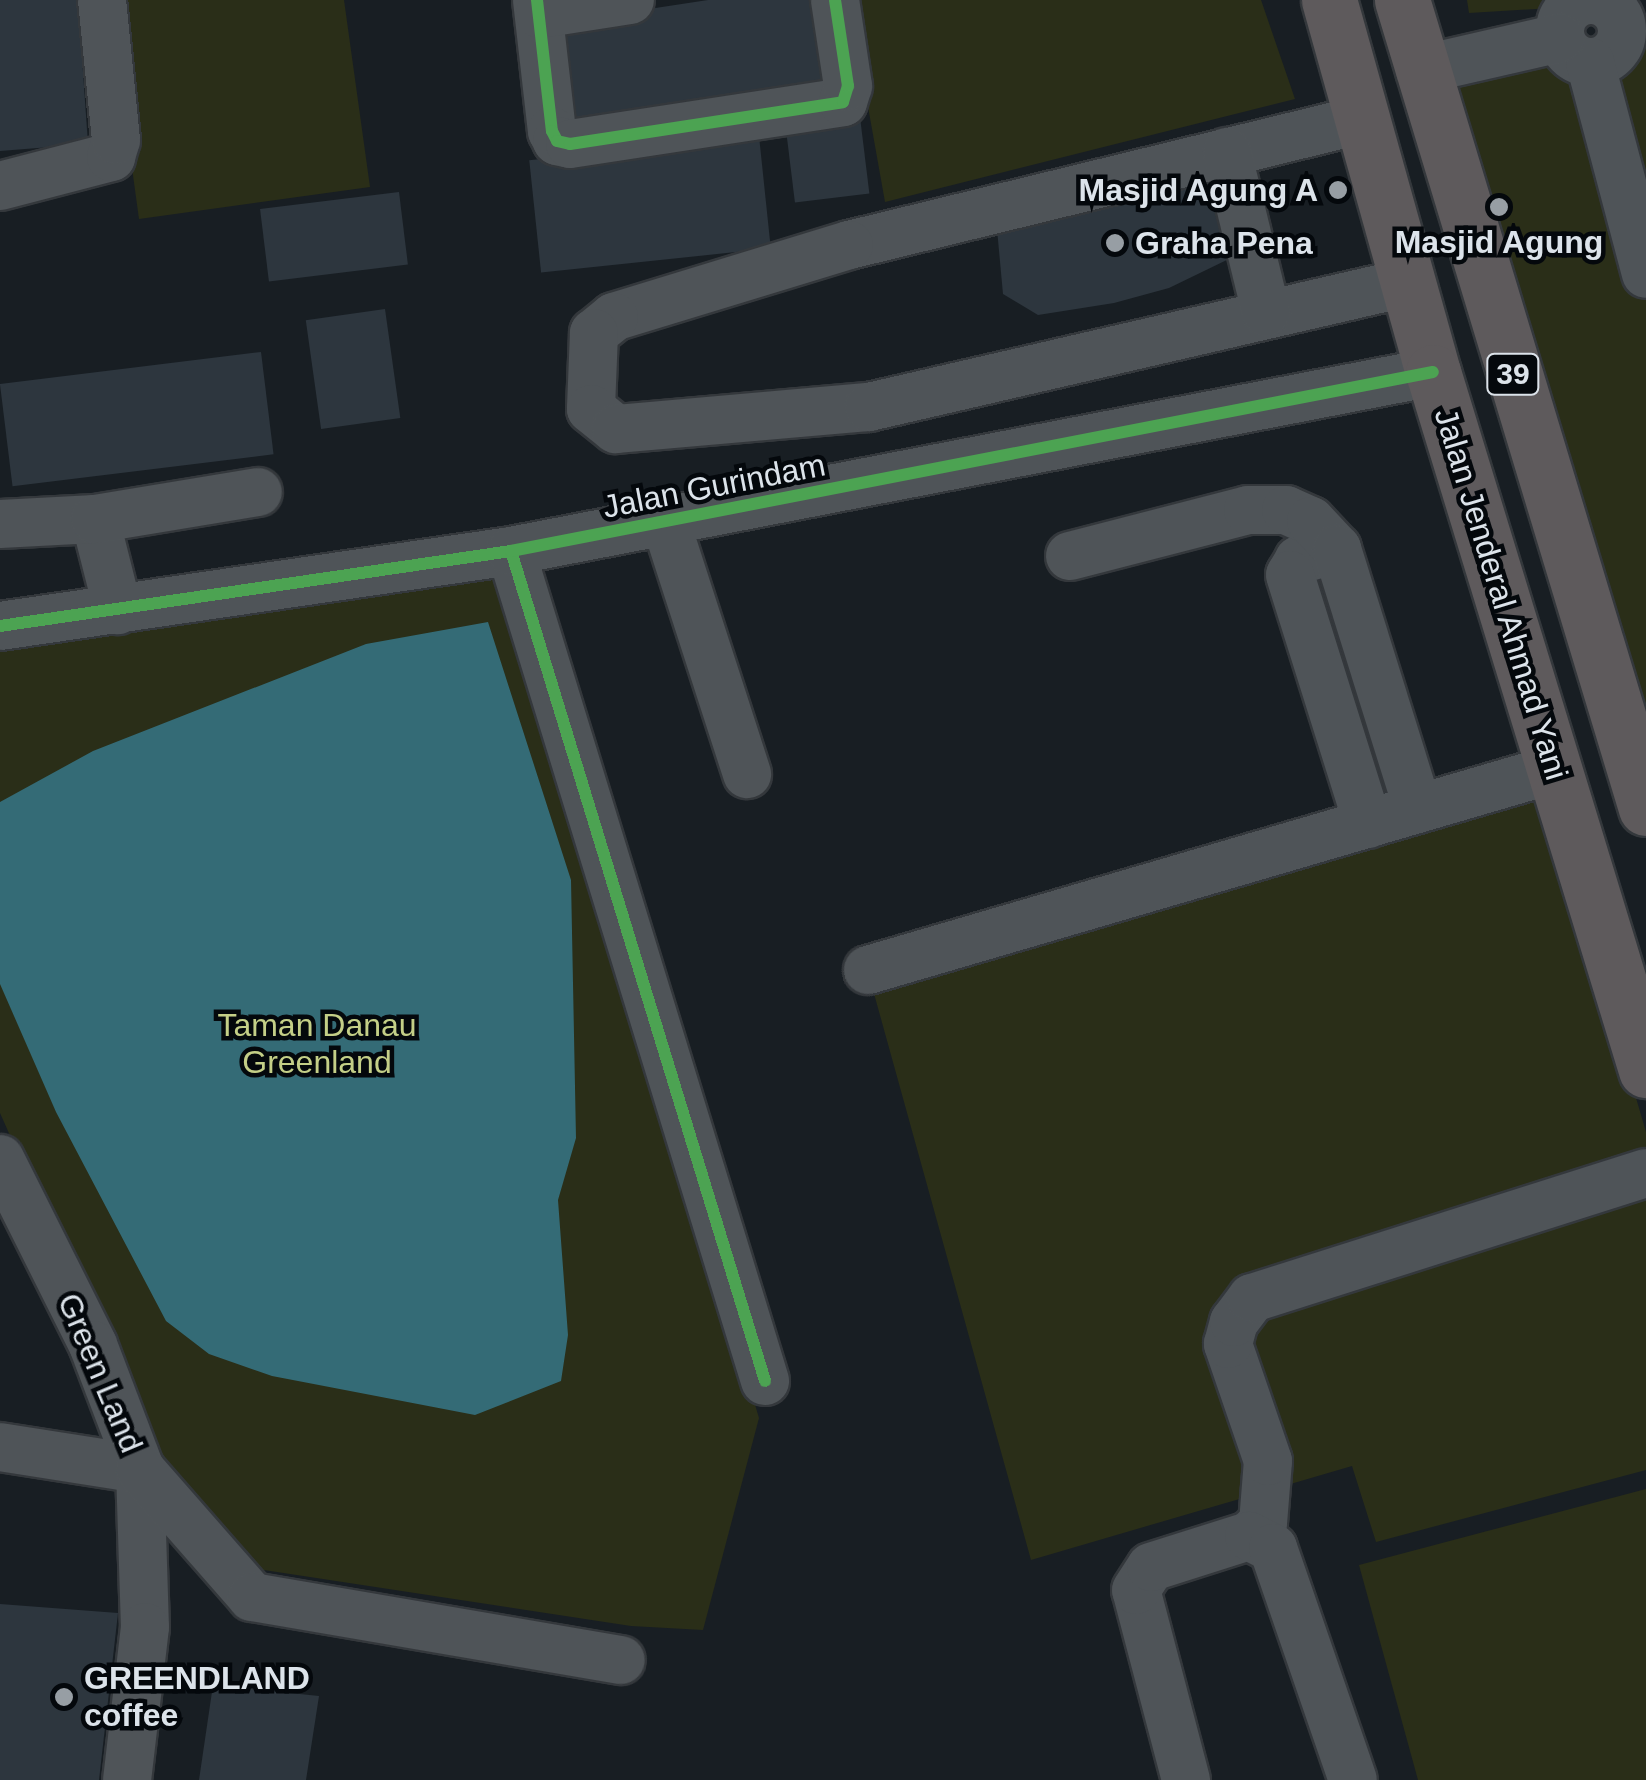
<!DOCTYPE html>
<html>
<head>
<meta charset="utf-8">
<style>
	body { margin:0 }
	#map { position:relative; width:1646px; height:1780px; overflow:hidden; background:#181e23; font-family:Helvetica,sans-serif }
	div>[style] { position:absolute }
	.green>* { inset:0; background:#2a2e18 }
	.water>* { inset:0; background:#346b76 }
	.building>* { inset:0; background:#2d363e; transform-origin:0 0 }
	.roads { filter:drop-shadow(2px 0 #34383c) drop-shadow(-2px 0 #34383c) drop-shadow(0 2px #34383c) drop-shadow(0 -2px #34383c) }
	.minor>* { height:48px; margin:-24px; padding:0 24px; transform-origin:24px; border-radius:24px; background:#4f5458 }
	.minor>.ring { margin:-24px; padding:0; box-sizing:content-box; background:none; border:48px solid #4f5458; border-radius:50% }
	.highway>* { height:55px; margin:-27.5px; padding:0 27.5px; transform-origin:27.5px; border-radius:27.5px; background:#5e5a5c }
	.cycleway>* { height:12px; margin:-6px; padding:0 6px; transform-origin:6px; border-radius:6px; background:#4ca352 }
	.dots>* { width:28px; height:28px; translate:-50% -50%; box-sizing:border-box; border:5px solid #04080c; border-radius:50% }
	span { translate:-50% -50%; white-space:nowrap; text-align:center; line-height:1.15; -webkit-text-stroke:9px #04080c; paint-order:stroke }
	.shield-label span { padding:2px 8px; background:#04080c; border:2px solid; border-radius:8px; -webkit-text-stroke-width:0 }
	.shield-label { font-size:30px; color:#dce3ea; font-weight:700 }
	.poi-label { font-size:32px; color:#dce3ea; font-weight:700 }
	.right { translate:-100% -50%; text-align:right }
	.left { translate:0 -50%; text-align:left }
	.street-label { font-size:32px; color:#dce3ea }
	.park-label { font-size:32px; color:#c4cf87 }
</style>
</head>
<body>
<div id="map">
	<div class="green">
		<div style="clip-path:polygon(109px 0,344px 0,370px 187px,139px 219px)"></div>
		<div style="clip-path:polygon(849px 0,1261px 0,1295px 99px,885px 202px)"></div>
		<div style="clip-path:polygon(1467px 0,1553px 0,1552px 8px,1469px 13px)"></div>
		<div style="clip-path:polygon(1642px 19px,1646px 19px,1646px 713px,1440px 76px,1602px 53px,1630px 42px)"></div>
		<div style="clip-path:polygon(506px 566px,759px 1418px,703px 1630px,631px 1626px,199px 1560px,0 1113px,0 650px)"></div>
		<div style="clip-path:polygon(1545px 787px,1646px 1132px,1646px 1470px,1376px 1542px,1352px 1466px,1031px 1560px,873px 990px)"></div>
		<div style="clip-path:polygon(1646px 1489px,1646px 1780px,1418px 1780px,1359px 1565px)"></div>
	</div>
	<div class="water">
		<div style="clip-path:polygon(488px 622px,571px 880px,576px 1138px,558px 1200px,568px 1335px,561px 1381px,475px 1415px,272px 1376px,209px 1354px,166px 1321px,56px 1112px,0 984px,0 802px,93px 751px,366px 644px)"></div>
	</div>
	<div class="building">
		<div style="clip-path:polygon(0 0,78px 0,88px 144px,0 151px)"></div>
		<div style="clip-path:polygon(708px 0,814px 0,827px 87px,559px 126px,544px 25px)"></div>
		<div style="left:860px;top:117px;width:77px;height:75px;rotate:83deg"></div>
		<div style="left:759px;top:136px;width:113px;height:231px;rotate:84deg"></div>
		<div style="clip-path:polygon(1163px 185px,1221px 188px,1235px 256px,1169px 288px,1114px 303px,1038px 315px,1003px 294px,997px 229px)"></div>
		<div style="left:399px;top:192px;width:73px;height:140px;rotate:83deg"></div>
		<div style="left:385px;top:309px;width:110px;height:80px;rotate:82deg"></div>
		<div style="left:261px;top:352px;width:103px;height:263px;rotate:83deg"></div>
		<div style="clip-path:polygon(0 1604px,118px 1613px,99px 1780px,0 1780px)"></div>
		<div style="clip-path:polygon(213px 1685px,319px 1696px,306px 1780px,199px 1780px)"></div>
	</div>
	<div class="roads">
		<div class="minor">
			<div style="left:537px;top:0;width:132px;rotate:83.5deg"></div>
			<div style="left:552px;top:131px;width:11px;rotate:63deg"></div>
			<div style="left:557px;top:141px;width:13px;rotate:13deg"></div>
			<div style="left:570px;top:144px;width:276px;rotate:-8.7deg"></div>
			<div style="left:843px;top:102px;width:17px;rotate:-73deg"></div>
			<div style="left:848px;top:86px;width:87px;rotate:-98.6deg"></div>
			<div class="ring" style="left:1560px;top:0;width:14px;height:14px"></div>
			<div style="left:540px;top:14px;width:91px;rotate:-8.8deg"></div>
			<div style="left:1590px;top:62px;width:219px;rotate:75.2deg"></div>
			<div style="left:1420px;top:70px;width:144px;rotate:-12.9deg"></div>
			<div style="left:1364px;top:119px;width:530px;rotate:166.25deg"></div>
			<div style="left:849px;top:245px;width:246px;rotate:163deg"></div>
			<div style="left:614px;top:317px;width:26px;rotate:141deg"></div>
			<div style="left:594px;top:333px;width:76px;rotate:92.3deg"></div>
			<div style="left:591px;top:409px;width:32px;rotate:39deg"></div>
			<div style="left:616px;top:429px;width:254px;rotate:-5deg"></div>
			<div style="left:869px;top:407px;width:554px;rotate:-13.03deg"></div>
			<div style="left:1227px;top:152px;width:165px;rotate:76.3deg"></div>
			<div style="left:0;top:186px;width:115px;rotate:-14.6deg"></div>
			<div style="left:111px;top:157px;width:18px;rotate:-74deg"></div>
			<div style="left:116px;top:140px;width:141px;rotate:-95.7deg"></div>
			<div style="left:95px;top:519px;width:94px;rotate:75.8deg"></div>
			<div style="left:666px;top:523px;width:264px;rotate:72.1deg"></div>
			<div style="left:0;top:524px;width:95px;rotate:-3deg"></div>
			<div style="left:95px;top:519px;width:165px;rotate:-9.4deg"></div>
			<div style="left:1337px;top:549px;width:40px;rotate:164deg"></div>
			<div style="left:1299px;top:560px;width:17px;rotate:121deg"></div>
			<div style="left:1290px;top:575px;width:261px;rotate:72.6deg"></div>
			<div style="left:511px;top:551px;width:868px;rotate:72.98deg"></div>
			<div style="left:1070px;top:556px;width:184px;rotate:-14.5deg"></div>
			<div style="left:1248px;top:510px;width:38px"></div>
			<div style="left:1286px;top:510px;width:27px;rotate:24deg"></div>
			<div style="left:1311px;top:521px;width:38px;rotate:47deg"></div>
			<div style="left:1337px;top:549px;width:272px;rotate:72.7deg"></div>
			<div style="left:0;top:626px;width:516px;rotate:-8.35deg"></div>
			<div style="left:511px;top:551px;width:939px;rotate:-10.99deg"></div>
			<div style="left:868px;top:970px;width:715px;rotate:-16.33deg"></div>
			<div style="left:0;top:1159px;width:208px;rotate:63.4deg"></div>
			<div style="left:93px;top:1345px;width:133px;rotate:69.2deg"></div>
			<div style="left:140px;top:1469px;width:158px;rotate:88.2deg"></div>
			<div style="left:145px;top:1627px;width:154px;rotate:96.7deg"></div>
			<div style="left:0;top:1447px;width:142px;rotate:8.9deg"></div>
			<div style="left:140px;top:1469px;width:170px;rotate:48.8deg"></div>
			<div style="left:252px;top:1597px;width:374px;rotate:9.7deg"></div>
			<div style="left:1249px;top:1536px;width:19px;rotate:-43deg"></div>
			<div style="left:1263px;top:1523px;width:62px;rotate:-85.4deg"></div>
			<div style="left:1268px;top:1461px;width:124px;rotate:-108.9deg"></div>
			<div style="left:1228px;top:1344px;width:23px;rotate:-75deg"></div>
			<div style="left:1234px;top:1322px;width:30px;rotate:-53deg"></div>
			<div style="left:1252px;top:1298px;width:413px;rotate:-17.6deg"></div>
			<div style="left:1186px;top:1780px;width:196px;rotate:-104.7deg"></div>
			<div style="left:1136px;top:1590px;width:27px;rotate:-57deg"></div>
			<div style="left:1151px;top:1567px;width:103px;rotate:-17.6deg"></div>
			<div style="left:1249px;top:1536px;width:27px;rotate:27deg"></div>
			<div style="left:1273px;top:1548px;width:245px;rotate:71deg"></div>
		</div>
		<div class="highway">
			<div style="left:1329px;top:0;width:386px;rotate:74.4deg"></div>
			<div style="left:1433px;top:372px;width:730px;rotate:73.03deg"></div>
			<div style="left:1402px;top:0;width:844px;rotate:73.2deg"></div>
		</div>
	</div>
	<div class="cycleway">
		<div style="left:537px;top:0;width:132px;rotate:83.5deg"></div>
		<div style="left:552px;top:131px;width:11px;rotate:63deg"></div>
		<div style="left:557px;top:141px;width:13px;rotate:13deg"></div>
		<div style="left:570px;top:144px;width:276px;rotate:-8.7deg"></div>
		<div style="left:843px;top:102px;width:17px;rotate:-73deg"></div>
		<div style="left:848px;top:86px;width:87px;rotate:-98.6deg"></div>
		<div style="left:511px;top:551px;width:868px;rotate:72.98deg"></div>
		<div style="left:0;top:626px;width:516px;rotate:-8.35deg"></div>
		<div style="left:511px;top:551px;width:939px;rotate:-10.99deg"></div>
	</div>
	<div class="dots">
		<div style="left:1338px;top:190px;background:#979ea4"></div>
		<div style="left:1499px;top:207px;background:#979ea4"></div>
		<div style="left:1115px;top:243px;background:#979ea4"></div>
		<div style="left:64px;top:1697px;background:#979ea4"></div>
	</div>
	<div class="shield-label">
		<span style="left:1513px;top:374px">39</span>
	</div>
	<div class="poi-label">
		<span class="right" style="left:1318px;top:190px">Masjid Agung A</span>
		<span style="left:1499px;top:242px">Masjid Agung</span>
		<span class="left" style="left:1135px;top:243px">Graha Pena</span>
		<span class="left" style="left:84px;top:1697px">GREENDLAND<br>coffee</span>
	</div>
	<div class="street-label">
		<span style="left:714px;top:486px;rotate:-11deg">Jalan Gurindam</span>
		<span style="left:1501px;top:594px;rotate:73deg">Jalan Jenderal Ahmad Yani</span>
		<span style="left:100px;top:1373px;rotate:67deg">Green Land</span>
	</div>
	<div class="park-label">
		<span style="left:317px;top:1044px">Taman Danau<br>Greenland</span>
	</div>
</div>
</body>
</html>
